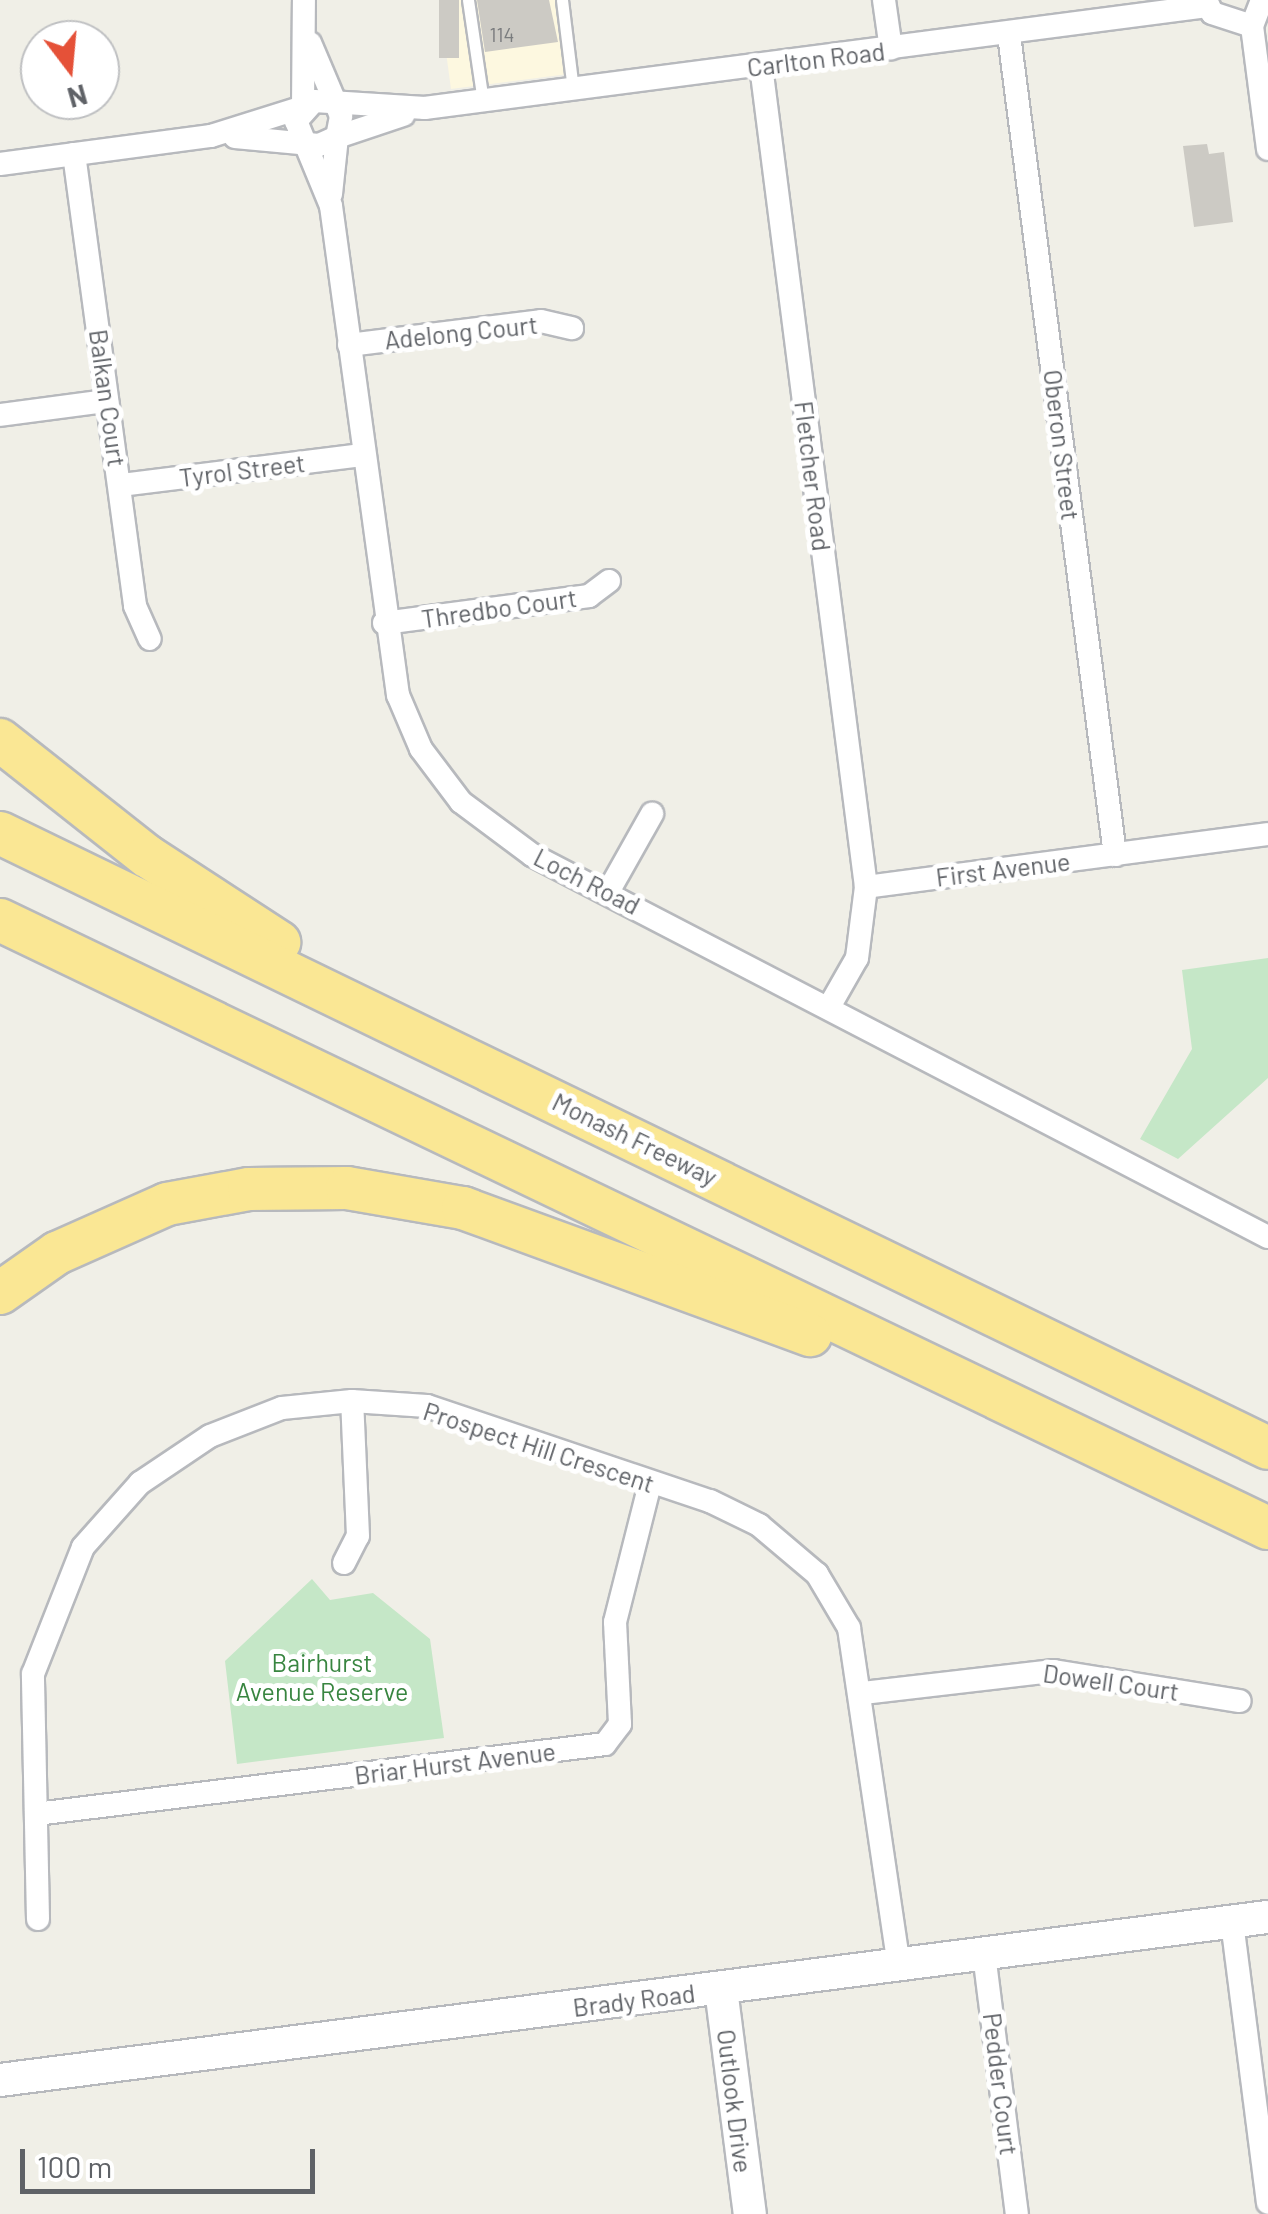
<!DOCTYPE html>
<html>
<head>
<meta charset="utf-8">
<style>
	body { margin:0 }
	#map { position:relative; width:1268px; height:2214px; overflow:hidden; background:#f0efe7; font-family:Barlow,sans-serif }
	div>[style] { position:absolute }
	.commercial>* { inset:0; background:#fdf8e0 }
	.green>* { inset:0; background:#c5e7c7 }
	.building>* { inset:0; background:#cccac4; transform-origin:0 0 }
	.roads { filter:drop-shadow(2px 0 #b7b9bd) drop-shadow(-2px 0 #b7b9bd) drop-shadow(0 2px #b7b9bd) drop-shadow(0 -2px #b7b9bd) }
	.lane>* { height:11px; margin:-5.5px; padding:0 5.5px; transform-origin:5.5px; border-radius:5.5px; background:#fff }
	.street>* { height:22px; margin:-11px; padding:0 11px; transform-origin:11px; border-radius:11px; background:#fff }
	.secondary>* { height:32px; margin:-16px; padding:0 16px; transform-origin:16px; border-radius:16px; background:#fff }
	.highway>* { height:42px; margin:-21px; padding:0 21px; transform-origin:21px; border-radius:21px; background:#fae794 }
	span { translate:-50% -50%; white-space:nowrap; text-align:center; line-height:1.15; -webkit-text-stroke:10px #fff; paint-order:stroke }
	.number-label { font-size:20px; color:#7a7c7e }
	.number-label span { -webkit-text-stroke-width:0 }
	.street-label { font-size:25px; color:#5f6267 }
	.park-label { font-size:25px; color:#388540 }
	.north { position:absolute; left:20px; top:20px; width:100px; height:100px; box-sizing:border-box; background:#fff; border:2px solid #bfc0c2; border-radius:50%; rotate:164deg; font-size:28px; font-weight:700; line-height:40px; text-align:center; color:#5f6267 }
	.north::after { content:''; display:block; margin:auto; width:35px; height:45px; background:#e55138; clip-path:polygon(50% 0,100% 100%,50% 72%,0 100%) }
	.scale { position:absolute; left:20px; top:2149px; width:295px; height:45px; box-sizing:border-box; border:5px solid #5f6267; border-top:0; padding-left:12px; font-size:30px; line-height:35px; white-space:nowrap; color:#5f6267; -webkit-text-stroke:8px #fff; paint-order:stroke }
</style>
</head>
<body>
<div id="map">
	<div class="commercial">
		<div style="clip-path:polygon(439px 0,567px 0,576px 73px,451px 89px)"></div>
	</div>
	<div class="green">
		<div style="clip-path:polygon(1268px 958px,1268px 1078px,1178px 1159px,1140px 1139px,1192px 1049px,1182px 970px)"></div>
		<div style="clip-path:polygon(312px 1579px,330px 1600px,373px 1593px,430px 1639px,444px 1738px,237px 1764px,225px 1661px)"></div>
	</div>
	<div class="building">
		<div style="left:439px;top:0;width:20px;height:58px"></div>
		<div style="clip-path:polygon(477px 0,549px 0,558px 42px,485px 52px)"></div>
		<div style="clip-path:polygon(1207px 144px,1209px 154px,1224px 152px,1233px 222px,1194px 227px,1183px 146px)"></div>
	</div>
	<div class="roads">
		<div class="lane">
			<div style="left:468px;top:0;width:103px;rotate:81.6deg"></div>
			<div style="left:562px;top:0;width:91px;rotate:83deg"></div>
		</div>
		<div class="street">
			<div style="left:884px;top:0;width:49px;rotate:81.9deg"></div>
			<div style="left:1206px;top:0;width:14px;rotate:65deg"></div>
			<div style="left:1212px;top:13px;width:42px;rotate:18deg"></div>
			<div style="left:1252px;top:26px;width:28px;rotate:-69deg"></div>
			<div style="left:1207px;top:6px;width:789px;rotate:172.57deg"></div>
			<div style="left:425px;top:108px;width:111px;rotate:-176.4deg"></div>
			<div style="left:314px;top:101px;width:27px;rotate:132deg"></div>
			<div style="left:296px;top:121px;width:92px;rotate:67.6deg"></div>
			<div style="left:331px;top:206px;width:494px;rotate:82.2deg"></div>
			<div style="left:398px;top:695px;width:59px;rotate:66.9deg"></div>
			<div style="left:421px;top:749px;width:66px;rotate:53deg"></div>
			<div style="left:461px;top:802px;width:89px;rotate:36.7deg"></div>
			<div style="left:532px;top:855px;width:829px;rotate:27.43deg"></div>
			<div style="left:1252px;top:26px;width:124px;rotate:82.6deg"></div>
			<div style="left:1009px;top:35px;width:827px;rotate:82.63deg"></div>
			<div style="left:761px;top:66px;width:828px;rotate:82.71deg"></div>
			<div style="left:235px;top:137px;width:84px;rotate:5.4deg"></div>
			<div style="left:319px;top:145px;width:20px;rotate:-24deg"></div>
			<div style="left:337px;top:137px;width:21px;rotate:-79deg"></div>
			<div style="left:341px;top:116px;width:79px;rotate:-113deg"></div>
			<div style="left:74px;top:154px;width:456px;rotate:82.3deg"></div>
			<div style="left:135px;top:606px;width:36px;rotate:66deg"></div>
			<div style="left:0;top:164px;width:213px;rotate:-7.6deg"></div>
			<div style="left:211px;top:136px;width:96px;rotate:-17.5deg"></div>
			<div style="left:303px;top:107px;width:107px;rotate:-89.5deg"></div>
			<div style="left:331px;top:194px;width:57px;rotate:-84deg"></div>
			<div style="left:337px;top:137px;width:70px;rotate:-18.4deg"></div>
			<div style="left:349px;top:345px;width:193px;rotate:-7.1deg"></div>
			<div style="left:541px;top:321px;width:32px;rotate:13deg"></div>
			<div style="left:0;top:415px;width:108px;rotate:-7.5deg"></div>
			<div style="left:121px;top:485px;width:244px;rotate:-7.1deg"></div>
			<div style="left:384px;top:623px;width:207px;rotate:-7.5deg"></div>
			<div style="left:589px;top:596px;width:25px;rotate:-37deg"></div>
			<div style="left:608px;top:892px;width:90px;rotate:-60.6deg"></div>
			<div style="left:829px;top:1007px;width:56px;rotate:-60.3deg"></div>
			<div style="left:857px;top:958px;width:72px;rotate:-82.8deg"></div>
			<div style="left:866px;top:887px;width:405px;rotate:-7.5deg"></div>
			<div style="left:344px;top:1563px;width:30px;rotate:-63deg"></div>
			<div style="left:358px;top:1536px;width:135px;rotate:-92.5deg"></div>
			<div style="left:863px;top:1693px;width:192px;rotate:-6.6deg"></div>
			<div style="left:1054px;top:1671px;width:188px;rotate:9.2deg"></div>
			<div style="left:36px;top:1814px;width:573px;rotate:-7.01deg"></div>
			<div style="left:605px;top:1744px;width:25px;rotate:-53deg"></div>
			<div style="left:620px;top:1724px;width:102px;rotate:-92.8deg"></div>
			<div style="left:615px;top:1622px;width:142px;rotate:-75.8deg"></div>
			<div style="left:38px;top:1919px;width:245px;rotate:-91.2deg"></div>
			<div style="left:33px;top:1674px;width:136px;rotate:-68.5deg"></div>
			<div style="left:83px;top:1547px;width:86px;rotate:-48.3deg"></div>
			<div style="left:140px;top:1483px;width:84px;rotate:-33.9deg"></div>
			<div style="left:210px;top:1436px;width:77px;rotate:-21.3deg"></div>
			<div style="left:282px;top:1408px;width:70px;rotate:-5.7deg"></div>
			<div style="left:352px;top:1401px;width:75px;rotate:3.8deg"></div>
			<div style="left:427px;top:1406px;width:299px;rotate:18.6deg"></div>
			<div style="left:710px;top:1501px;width:55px;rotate:26.1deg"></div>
			<div style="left:759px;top:1525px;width:76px;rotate:40.2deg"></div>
			<div style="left:817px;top:1574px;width:63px;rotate:59.3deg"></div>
			<div style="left:849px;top:1628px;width:341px;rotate:81.6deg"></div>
			<div style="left:1232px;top:1922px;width:283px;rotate:82.7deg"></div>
			<div style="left:984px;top:1954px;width:262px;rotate:82.8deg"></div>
		</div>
		<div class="secondary">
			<div style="left:721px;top:1989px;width:227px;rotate:82.7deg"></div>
			<div style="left:0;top:2080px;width:1278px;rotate:-7.33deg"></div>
		</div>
		<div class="highway">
			<div style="left:0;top:740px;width:187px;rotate:38.3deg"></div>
			<div style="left:147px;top:856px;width:158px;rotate:33.1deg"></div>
			<div style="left:0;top:833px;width:1409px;rotate:25.87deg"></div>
			<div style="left:0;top:920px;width:1406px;rotate:25.62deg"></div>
			<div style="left:0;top:1293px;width:70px;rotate:-35.1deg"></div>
			<div style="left:57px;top:1253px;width:120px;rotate:-24deg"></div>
			<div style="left:167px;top:1204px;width:83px;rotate:-10.4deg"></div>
			<div style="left:249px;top:1189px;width:98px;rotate:-0.6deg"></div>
			<div style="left:347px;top:1188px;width:118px;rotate:9.8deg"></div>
			<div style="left:463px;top:1208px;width:370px;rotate:20.1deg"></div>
		</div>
	</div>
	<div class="number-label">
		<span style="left:502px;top:34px">114</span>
	</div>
	<div class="street-label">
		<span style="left:816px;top:59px;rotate:-7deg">Carlton Road</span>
		<span style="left:461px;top:332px;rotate:-6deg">Adelong Court</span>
		<span style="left:108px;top:398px;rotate:82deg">Balkan Court</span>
		<span style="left:1062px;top:445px;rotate:83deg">Oberon Street</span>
		<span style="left:242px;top:470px;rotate:-7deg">Tyrol Street</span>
		<span style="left:813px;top:476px;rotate:83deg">Fletcher Road</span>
		<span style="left:499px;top:608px;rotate:-8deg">Thredbo Court</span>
		<span style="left:1003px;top:869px;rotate:-7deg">First Avenue</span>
		<span style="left:587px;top:881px;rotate:27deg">Loch Road</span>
		<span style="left:635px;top:1139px;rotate:26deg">Monash Freeway</span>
		<span style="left:539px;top:1447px;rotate:18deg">Prospect Hill Crescent</span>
		<span style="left:1111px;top:1682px;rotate:8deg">Dowell Court</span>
		<span style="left:455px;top:1763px;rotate:-7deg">Briar Hurst Avenue</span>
		<span style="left:634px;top:2000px;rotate:-7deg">Brady Road</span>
		<span style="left:1001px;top:2084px;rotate:83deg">Pedder Court</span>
		<span style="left:735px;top:2101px;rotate:83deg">Outlook Drive</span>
	</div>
	<div class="park-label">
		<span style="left:322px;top:1677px">Bairhurst<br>Avenue Reserve</span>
	</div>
	<div class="north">N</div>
	<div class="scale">100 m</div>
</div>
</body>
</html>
